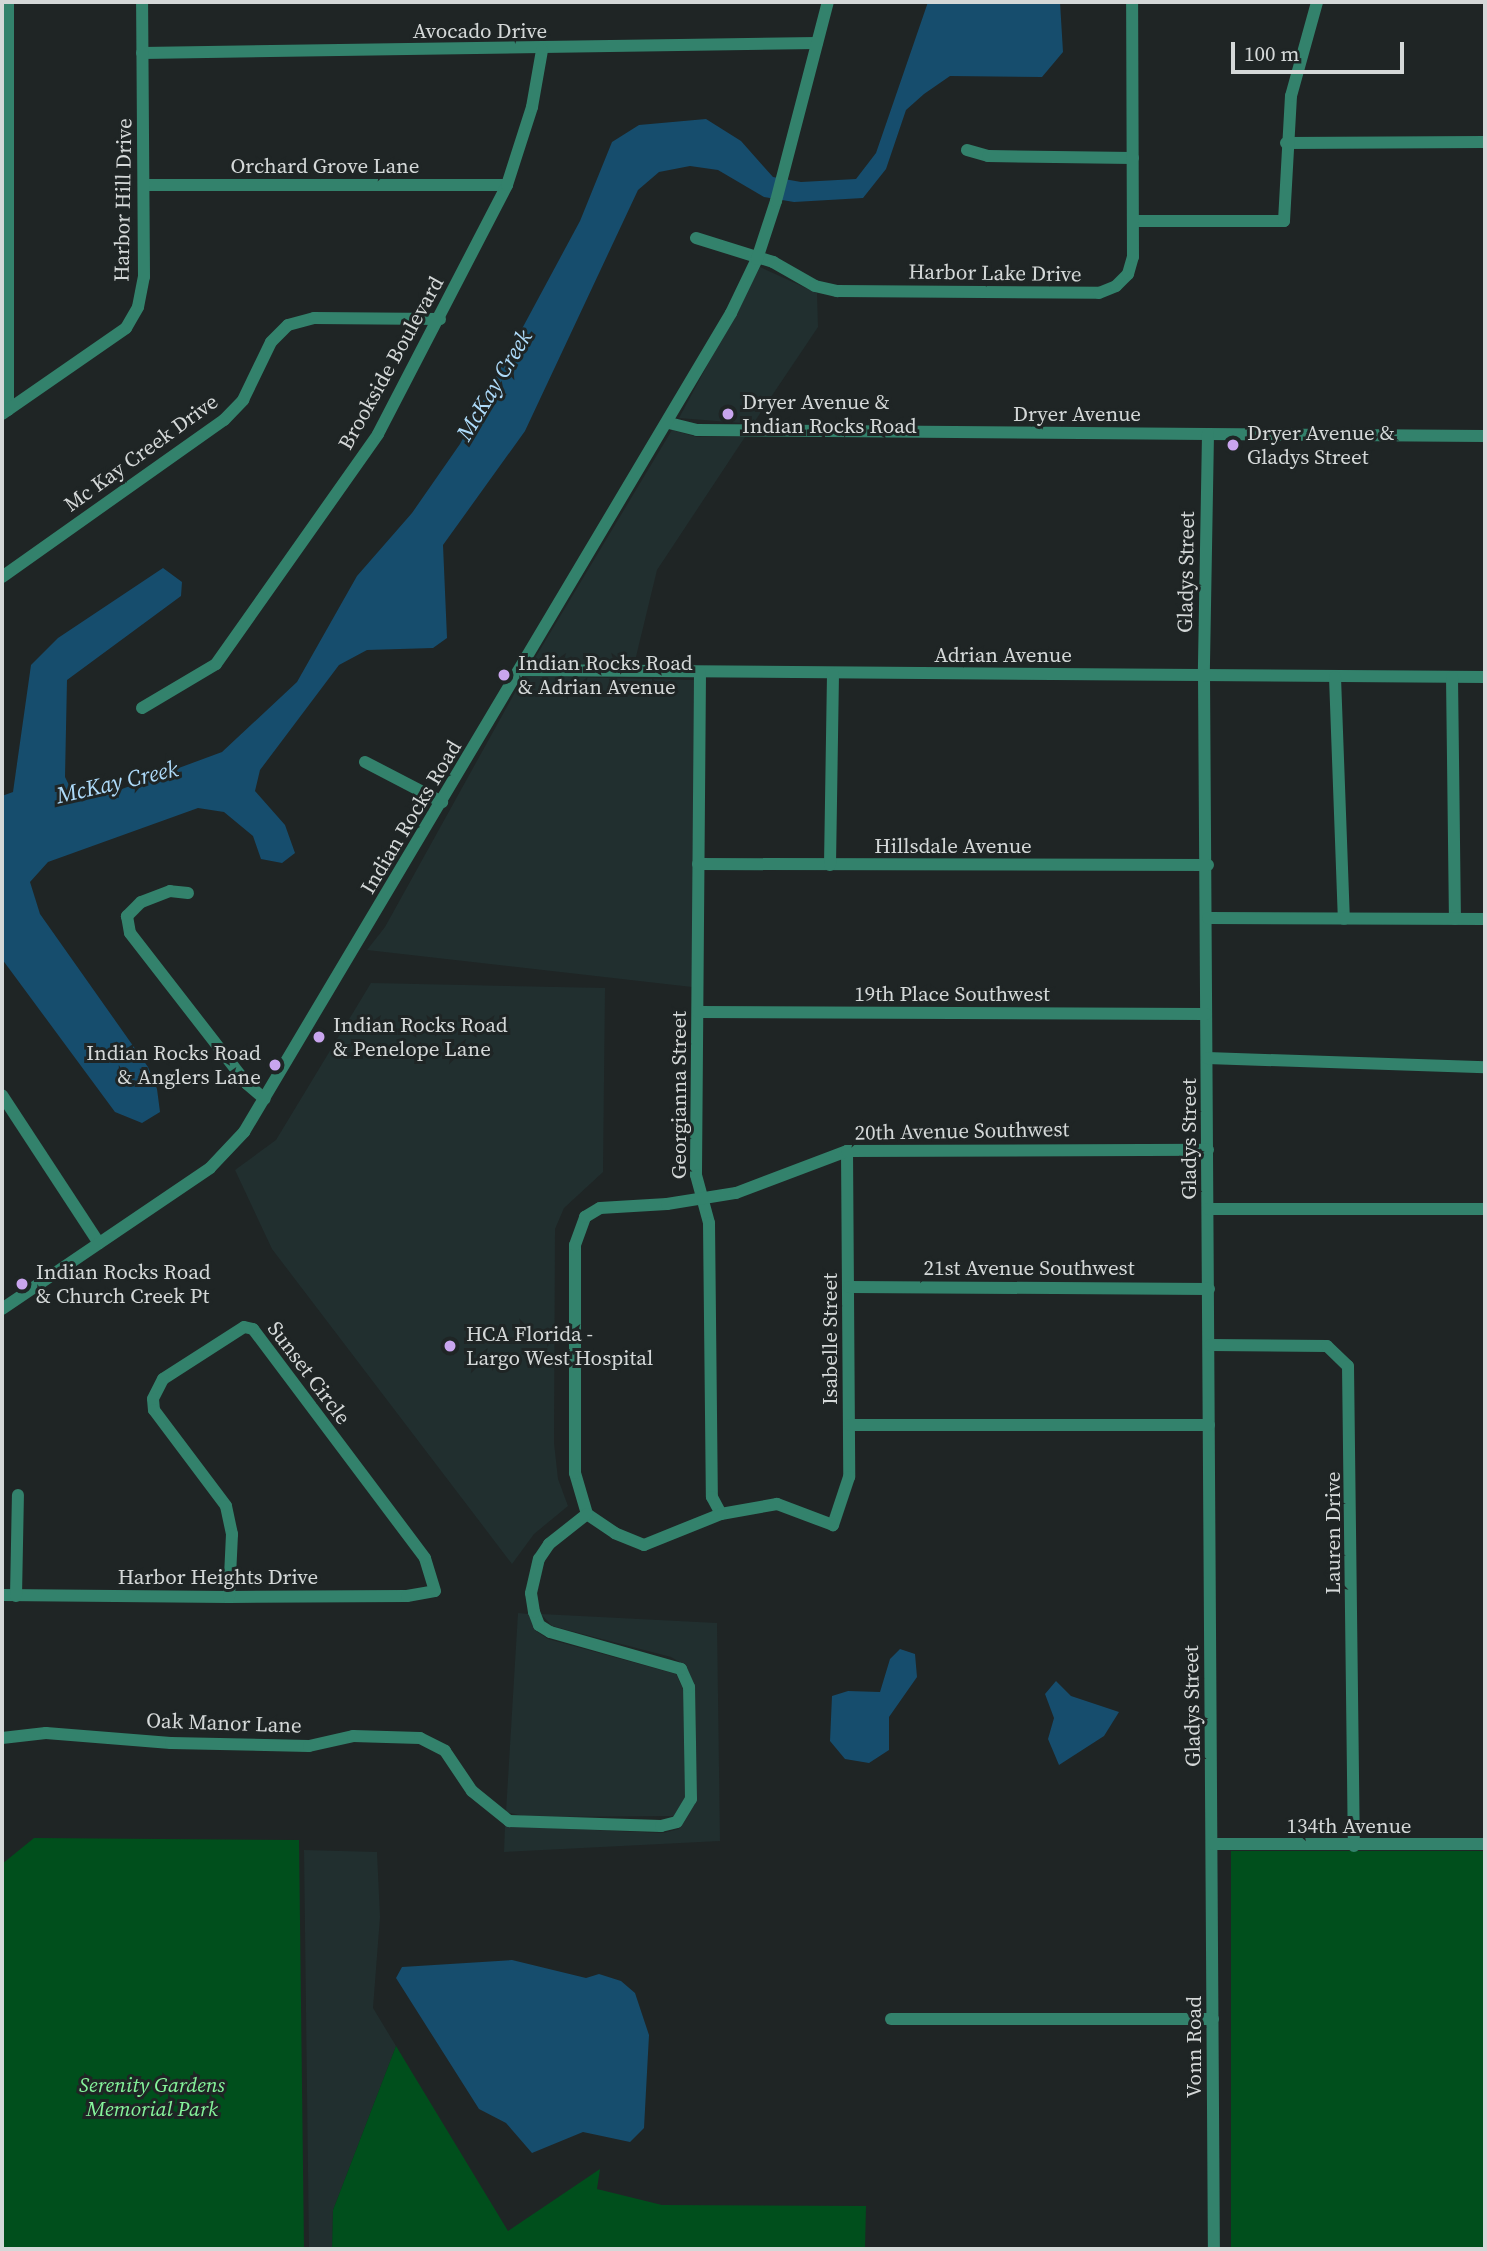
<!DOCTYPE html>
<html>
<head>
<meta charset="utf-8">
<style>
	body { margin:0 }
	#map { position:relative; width:1487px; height:2251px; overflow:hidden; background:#1f2525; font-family:"Source Serif 4",serif }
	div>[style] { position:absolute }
	.built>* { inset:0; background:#212f2f }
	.green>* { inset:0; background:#004f1c; transform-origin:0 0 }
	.water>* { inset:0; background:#164d6d }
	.minor>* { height:12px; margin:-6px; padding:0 6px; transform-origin:6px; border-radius:6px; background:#33826c }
	.dots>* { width:19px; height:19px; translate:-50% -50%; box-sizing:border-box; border:4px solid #1f2525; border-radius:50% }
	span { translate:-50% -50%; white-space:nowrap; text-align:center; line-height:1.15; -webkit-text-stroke:6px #1f2525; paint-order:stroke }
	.street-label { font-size:21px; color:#d4d8d8 }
	.poi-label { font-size:21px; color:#d4d8d8 }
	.left { translate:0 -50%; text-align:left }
	.right { translate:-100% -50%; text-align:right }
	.park-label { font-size:21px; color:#85f49b; font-style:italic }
	.water-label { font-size:23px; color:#aedbfa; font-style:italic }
	.frame { position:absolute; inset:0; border:4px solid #d4d8d8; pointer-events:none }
	.scale { position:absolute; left:1231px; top:42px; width:173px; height:32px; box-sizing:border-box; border:4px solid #d4d8d8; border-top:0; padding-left:9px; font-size:21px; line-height:24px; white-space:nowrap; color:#d4d8d8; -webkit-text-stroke:5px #1f2525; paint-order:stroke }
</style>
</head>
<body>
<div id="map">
	<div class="built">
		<div style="clip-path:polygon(760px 267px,817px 293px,818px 327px,753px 424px,679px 418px)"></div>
		<div style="clip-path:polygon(672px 430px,697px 437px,745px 437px,657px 570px,634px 665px,532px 663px)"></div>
		<div style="clip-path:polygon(524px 676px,694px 680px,692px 987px,367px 950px,385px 927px)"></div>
		<div style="clip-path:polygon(371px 983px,605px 988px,603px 1172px,564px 1208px,555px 1229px,554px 1443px,558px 1479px,568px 1506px,534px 1534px,512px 1564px,272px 1249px,235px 1170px,276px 1140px)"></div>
		<div style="clip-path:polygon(518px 1613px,528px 1614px,536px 1631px,548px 1639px,676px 1674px,683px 1689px,685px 1797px,674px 1816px,528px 1817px,506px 1812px)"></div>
		<div style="clip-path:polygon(541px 1614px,717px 1623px,720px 1841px,504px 1852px,505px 1826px,663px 1833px,679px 1829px,697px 1799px,695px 1687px,686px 1666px,671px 1657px,552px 1626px)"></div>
		<div style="clip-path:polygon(304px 1850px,377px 1852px,380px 1917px,373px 2008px,396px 2046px,333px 2210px,332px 2249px,309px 2249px)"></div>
	</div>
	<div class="green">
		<div style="clip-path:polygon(34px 1838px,299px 1840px,304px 2249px,2px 2249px,2px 1864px)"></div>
		<div style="left:1485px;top:1851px;width:398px;height:254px;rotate:90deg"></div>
		<div style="clip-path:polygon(396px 2046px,508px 2231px,600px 2169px,597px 2189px,662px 2205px,866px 2206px,865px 2249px,332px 2249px,333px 2210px)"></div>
	</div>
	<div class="water">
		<div style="clip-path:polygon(928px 2px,1060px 2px,1063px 52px,1042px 77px,950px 76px,924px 94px,906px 110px,886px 169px,863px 198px,794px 202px,764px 197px,718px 170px,690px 166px,659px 172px,638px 190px,525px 431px,443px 545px,447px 638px,433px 648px,367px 650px,339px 665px,260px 770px,255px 791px,285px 825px,295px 853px,282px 863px,261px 859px,253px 836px,224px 812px,198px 808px,48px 862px,30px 882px,40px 914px,148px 1067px,157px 1089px,160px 1112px,142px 1123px,115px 1112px,2px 959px,2px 796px,13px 792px,31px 665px,58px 638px,163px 568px,182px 582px,181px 596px,67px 680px,65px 777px,71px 789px,85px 798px,103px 796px,222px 752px,297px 682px,357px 576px,412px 513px,460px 444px,580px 221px,612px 142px,639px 125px,706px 119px,741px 141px,773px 177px,801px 182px,856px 179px,876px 153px)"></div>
		<div style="clip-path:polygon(900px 1649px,915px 1654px,917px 1677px,889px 1717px,889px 1750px,869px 1763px,845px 1759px,830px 1741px,832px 1696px,848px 1691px,880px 1692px,890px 1659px)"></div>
		<div style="clip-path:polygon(1056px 1681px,1071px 1696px,1119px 1712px,1104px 1736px,1059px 1765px,1048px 1739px,1054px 1718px,1045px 1694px)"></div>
		<div style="clip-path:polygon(512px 1960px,586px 1978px,599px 1974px,621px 1981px,635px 1993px,649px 2035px,644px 2128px,630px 2142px,583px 2132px,532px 2153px,506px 2123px,479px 2109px,396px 1978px,402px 1967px)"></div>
	</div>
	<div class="minor">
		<div style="left:8px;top:2px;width:408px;rotate:90deg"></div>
		<div style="left:142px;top:53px;width:675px;rotate:-0.85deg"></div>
		<div style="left:1286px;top:143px;width:199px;rotate:-0.3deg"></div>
		<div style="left:967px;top:150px;width:22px;rotate:16deg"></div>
		<div style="left:988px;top:156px;width:145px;rotate:0.8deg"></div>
		<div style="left:144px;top:185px;width:363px"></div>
		<div style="left:1133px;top:221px;width:151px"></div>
		<div style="left:1284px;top:221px;width:125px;rotate:-86.8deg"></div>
		<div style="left:1291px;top:96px;width:98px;rotate:-74.5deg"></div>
		<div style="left:696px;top:238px;width:81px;rotate:17.3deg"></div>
		<div style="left:773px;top:262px;width:48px;rotate:29.7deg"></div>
		<div style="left:815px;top:286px;width:23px;rotate:13deg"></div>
		<div style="left:837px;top:291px;width:262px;rotate:0.4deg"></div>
		<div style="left:1099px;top:293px;width:18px;rotate:-22deg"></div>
		<div style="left:1116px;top:286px;width:17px;rotate:-45deg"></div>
		<div style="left:1128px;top:274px;width:18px;rotate:-74deg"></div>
		<div style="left:1133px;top:257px;width:255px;rotate:-90.2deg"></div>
		<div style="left:2px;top:414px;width:151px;rotate:-34.7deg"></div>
		<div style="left:126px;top:328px;width:24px;rotate:-60deg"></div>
		<div style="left:138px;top:307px;width:31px;rotate:-79deg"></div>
		<div style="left:144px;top:277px;width:275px;rotate:-90.4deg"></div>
		<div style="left:669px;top:423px;width:29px;rotate:14deg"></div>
		<div style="left:697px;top:430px;width:788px;rotate:0.44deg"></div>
		<div style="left:1208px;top:434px;width:241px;rotate:91deg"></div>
		<div style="left:1204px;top:675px;width:1574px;rotate:89.64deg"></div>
		<div style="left:2px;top:577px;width:272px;rotate:-35.3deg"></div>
		<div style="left:224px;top:420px;width:28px;rotate:-46deg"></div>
		<div style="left:243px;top:400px;width:64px;rotate:-64.2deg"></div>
		<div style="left:271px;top:342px;width:24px;rotate:-45deg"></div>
		<div style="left:288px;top:325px;width:27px;rotate:-15deg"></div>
		<div style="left:314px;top:318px;width:126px;rotate:0.5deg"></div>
		<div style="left:521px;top:670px;width:964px;rotate:0.42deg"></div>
		<div style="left:700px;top:673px;width:502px;rotate:90.46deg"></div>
		<div style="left:696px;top:1175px;width:50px;rotate:74.8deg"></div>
		<div style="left:709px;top:1223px;width:274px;rotate:89.4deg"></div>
		<div style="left:712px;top:1497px;width:19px;rotate:62deg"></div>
		<div style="left:1335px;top:677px;width:242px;rotate:87.9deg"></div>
		<div style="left:1452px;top:677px;width:242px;rotate:89.3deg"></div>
		<div style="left:142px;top:708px;width:86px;rotate:-30.7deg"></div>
		<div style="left:216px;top:664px;width:281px;rotate:-54.8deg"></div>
		<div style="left:378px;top:434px;width:280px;rotate:-62.6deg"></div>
		<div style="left:507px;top:185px;width:82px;rotate:-72.2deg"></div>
		<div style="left:532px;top:107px;width:58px;rotate:-80deg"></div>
		<div style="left:365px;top:762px;width:87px;rotate:27.5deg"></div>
		<div style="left:698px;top:864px;width:510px;rotate:0.11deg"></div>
		<div style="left:830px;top:865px;width:191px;rotate:-89.1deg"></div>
		<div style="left:188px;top:893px;width:18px;rotate:-174deg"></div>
		<div style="left:170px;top:891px;width:31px;rotate:159deg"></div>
		<div style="left:141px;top:902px;width:20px;rotate:135deg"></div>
		<div style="left:127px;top:916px;width:17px;rotate:80deg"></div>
		<div style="left:130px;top:933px;width:191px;rotate:52.2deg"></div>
		<div style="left:247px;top:1084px;width:23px;rotate:40deg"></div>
		<div style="left:1208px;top:918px;width:277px;rotate:0.2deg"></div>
		<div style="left:698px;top:1012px;width:508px;rotate:0.23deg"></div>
		<div style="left:1207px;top:1058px;width:278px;rotate:1.9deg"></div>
		<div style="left:2px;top:1095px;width:177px;rotate:56.8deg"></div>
		<div style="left:847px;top:1151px;width:326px;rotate:89.6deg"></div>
		<div style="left:849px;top:1477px;width:51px;rotate:108.4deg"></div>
		<div style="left:833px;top:1525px;width:60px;rotate:-159.4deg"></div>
		<div style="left:777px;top:1504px;width:57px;rotate:169.9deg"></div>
		<div style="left:721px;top:1514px;width:83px;rotate:158.1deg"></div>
		<div style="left:644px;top:1545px;width:31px;rotate:-158deg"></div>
		<div style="left:615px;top:1533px;width:34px;rotate:-146deg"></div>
		<div style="left:587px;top:1514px;width:43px;rotate:-106.3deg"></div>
		<div style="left:575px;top:1473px;width:228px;rotate:-90deg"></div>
		<div style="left:575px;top:1245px;width:30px;rotate:-70deg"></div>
		<div style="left:585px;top:1217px;width:17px;rotate:-31deg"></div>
		<div style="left:600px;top:1208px;width:67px;rotate:-3.4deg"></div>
		<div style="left:667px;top:1204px;width:70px;rotate:-9.1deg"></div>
		<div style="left:736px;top:1193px;width:119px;rotate:-20.7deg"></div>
		<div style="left:847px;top:1151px;width:361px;rotate:-0.2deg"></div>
		<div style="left:1208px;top:1209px;width:277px"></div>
		<div style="left:849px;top:1287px;width:360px;rotate:0.3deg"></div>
		<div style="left:2px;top:1309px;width:251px;rotate:-34.1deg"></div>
		<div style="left:210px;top:1168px;width:50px;rotate:-46.6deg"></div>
		<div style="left:244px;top:1132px;width:953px;rotate:-59.26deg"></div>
		<div style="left:731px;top:313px;width:60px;rotate:-64.3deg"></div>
		<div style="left:757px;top:259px;width:61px;rotate:-71.9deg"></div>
		<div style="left:776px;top:201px;width:206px;rotate:-75.4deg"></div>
		<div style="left:1210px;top:1345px;width:117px;rotate:0.5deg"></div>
		<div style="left:1327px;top:1346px;width:29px;rotate:44deg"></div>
		<div style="left:1348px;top:1366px;width:480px;rotate:89.3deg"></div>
		<div style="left:850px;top:1425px;width:359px"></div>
		<div style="left:2px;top:1595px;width:227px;rotate:0.5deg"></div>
		<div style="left:229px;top:1597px;width:178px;rotate:-0.3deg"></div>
		<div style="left:407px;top:1596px;width:28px;rotate:-10deg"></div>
		<div style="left:435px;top:1591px;width:34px;rotate:-107deg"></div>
		<div style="left:425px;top:1558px;width:286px;rotate:-126.9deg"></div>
		<div style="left:253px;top:1329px;width:9px;rotate:-167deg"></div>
		<div style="left:244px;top:1327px;width:96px;rotate:147.3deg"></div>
		<div style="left:163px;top:1379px;width:22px;rotate:117deg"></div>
		<div style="left:153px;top:1399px;width:11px;rotate:85deg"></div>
		<div style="left:154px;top:1410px;width:120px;rotate:53.1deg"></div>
		<div style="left:226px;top:1506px;width:29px;rotate:78deg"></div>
		<div style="left:232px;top:1534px;width:63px;rotate:92.7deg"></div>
		<div style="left:16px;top:1596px;width:101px;rotate:-88.9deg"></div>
		<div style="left:2px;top:1738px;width:44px;rotate:-6.5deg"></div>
		<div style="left:46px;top:1733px;width:125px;rotate:4.6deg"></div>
		<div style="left:171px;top:1743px;width:138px;rotate:1.2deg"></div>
		<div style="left:309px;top:1746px;width:45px;rotate:-12.8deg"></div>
		<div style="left:353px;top:1736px;width:67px;rotate:1.7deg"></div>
		<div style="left:420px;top:1738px;width:28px;rotate:27deg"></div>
		<div style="left:445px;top:1751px;width:48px;rotate:56deg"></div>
		<div style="left:472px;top:1791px;width:48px;rotate:39deg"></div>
		<div style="left:509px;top:1821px;width:152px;rotate:1.9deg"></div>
		<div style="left:661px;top:1826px;width:16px;rotate:-14deg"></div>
		<div style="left:677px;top:1822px;width:27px;rotate:-59deg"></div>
		<div style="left:691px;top:1799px;width:112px;rotate:-91deg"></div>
		<div style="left:689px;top:1687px;width:20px;rotate:-114deg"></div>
		<div style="left:681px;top:1669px;width:136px;rotate:-164.2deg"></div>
		<div style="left:550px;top:1632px;width:13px;rotate:-148deg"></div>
		<div style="left:539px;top:1625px;width:14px;rotate:-111deg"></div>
		<div style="left:534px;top:1612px;width:19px;rotate:-99deg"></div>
		<div style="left:531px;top:1593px;width:35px;rotate:-77deg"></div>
		<div style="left:539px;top:1559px;width:18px;rotate:-56deg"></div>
		<div style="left:549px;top:1544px;width:48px;rotate:-38.3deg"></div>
		<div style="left:1213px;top:1844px;width:272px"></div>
		<div style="left:891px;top:2019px;width:322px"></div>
	</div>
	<div class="dots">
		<div style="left:728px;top:414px;background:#c9a5ee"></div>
		<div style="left:1233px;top:445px;background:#c9a5ee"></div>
		<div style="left:504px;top:675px;background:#c9a5ee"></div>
		<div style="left:319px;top:1037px;background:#c9a5ee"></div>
		<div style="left:275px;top:1065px;background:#c9a5ee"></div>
		<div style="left:22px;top:1284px;background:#c9a5ee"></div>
		<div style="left:450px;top:1346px;background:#c9a5ee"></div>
	</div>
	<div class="street-label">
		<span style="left:480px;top:31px">Avocado Drive</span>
		<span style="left:325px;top:166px">Orchard Grove Lane</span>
		<span style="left:123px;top:200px;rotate:-89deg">Harbor Hill Drive</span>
		<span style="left:995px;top:273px;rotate:1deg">Harbor Lake Drive</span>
		<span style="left:391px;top:363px;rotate:-61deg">Brookside Boulevard</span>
		<span style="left:1077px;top:414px">Dryer Avenue</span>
		<span style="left:141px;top:453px;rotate:-36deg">Mc Kay Creek Drive</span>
		<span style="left:1186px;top:572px;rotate:-89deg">Gladys Street</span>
		<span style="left:1003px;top:655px">Adrian Avenue</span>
		<span style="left:411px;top:817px;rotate:-59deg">Indian Rocks Road</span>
		<span style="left:953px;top:846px">Hillsdale Avenue</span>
		<span style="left:952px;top:994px">19th Place Southwest</span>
		<span style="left:679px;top:1095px;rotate:-90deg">Georgianna Street</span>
		<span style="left:962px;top:1131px;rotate:-1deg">20th Avenue Southwest</span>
		<span style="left:1189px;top:1139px;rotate:-90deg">Gladys Street</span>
		<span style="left:1029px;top:1268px">21st Avenue Southwest</span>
		<span style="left:830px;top:1339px;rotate:-90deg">Isabelle Street</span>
		<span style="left:309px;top:1373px;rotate:53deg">Sunset Circle</span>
		<span style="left:1333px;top:1533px;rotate:-90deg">Lauren Drive</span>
		<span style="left:218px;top:1577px">Harbor Heights Drive</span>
		<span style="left:1192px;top:1706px;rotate:-91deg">Gladys Street</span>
		<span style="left:224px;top:1723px;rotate:2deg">Oak Manor Lane</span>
		<span style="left:1349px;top:1826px">134th Avenue</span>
		<span style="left:1194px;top:2047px;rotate:-90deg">Vonn Road</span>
	</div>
	<div class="poi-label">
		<span class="left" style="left:742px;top:414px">Dryer Avenue &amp;<br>Indian Rocks Road</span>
		<span class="left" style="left:1247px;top:445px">Dryer Avenue &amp;<br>Gladys Street</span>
		<span class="left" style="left:518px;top:675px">Indian Rocks Road<br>&amp; Adrian Avenue</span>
		<span class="left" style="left:333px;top:1037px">Indian Rocks Road<br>&amp; Penelope Lane</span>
		<span class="right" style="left:261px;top:1065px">Indian Rocks Road<br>&amp; Anglers Lane</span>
		<span class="left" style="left:36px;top:1284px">Indian Rocks Road<br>&amp; Church Creek Pt</span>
		<span class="left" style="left:466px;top:1346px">HCA Florida -<br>Largo West Hospital</span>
	</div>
	<div class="park-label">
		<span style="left:152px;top:2097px">Serenity Gardens<br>Memorial Park</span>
	</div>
	<div class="water-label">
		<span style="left:494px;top:385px;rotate:-59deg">McKay Creek</span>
		<span style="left:117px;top:782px;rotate:-13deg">McKay Creek</span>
	</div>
	<div class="frame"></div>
	<div class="scale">100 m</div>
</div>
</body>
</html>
